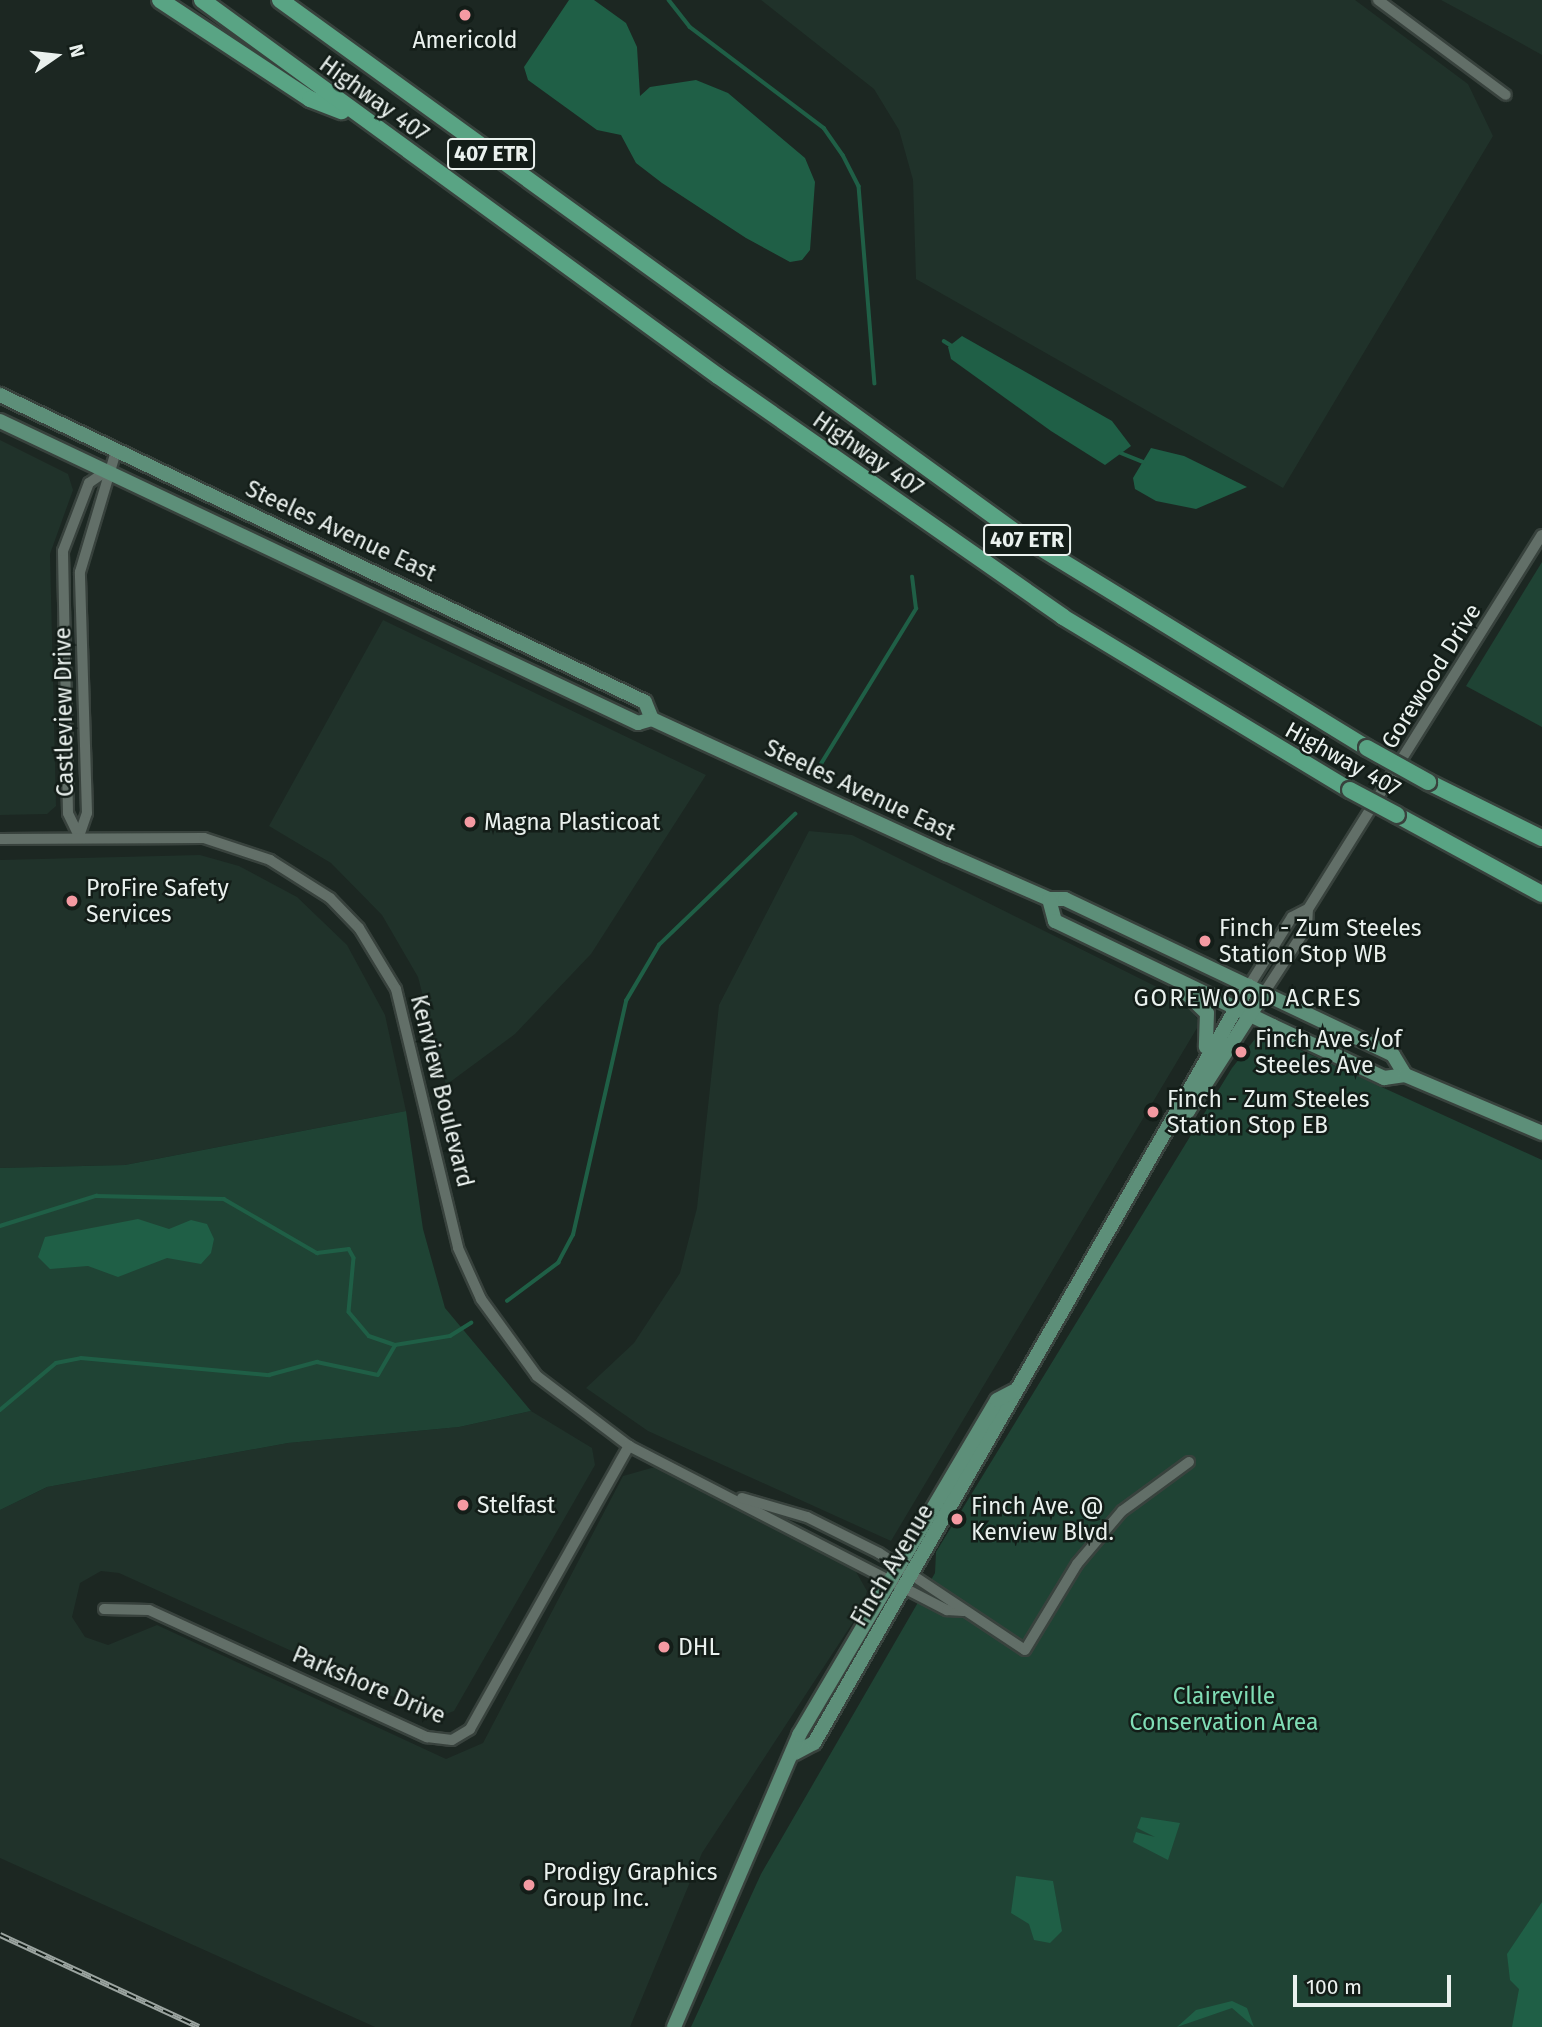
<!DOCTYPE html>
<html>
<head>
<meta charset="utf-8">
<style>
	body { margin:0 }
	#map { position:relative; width:1542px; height:2027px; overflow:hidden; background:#1c2722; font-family:"Fira Sans",sans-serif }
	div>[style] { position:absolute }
	.built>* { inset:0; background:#20322a }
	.green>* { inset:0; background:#1f4334 }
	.water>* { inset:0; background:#1f5f46 }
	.stream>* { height:3.5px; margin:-1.75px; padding:0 1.75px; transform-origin:1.75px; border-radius:1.75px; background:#1f5f46 }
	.roads { filter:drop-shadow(2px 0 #38423d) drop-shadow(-2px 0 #38423d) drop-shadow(0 2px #38423d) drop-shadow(0 -2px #38423d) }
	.minor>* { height:10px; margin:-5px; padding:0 5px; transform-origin:5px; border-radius:5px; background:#626f68 }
	.major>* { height:14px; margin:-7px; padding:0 7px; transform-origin:7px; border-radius:7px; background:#5d8f79 }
	.highway>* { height:16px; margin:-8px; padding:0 8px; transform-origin:8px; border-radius:8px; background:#59a484 }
	.rail>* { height:6px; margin-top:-3px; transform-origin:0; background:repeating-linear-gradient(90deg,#131d18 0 10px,#9ba4a0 0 20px); box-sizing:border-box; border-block:2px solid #9ba4a0 }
	.bridges { filter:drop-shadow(2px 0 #38423d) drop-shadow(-2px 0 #38423d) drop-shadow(0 2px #38423d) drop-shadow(0 -2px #38423d) }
	.highway-bridge>* { height:16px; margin:-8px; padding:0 8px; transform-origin:8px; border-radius:8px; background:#59a484 }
	.dots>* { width:19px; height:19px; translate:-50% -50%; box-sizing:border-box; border:4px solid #131d18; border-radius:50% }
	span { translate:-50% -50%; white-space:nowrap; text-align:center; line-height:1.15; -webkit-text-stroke:5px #131d18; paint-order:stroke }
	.shield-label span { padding:2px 5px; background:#131d18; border:2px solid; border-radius:5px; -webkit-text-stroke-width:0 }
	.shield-label { font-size:21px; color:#eaf1ee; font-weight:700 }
	.poi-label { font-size:23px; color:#eaf1ee }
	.left { translate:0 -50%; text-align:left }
	.street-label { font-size:23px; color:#eaf1ee }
	.park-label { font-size:23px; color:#80ddb5 }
	.neighbourhood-label { font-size:24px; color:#eaf1ee; letter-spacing:2px }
	.north { position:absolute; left:21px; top:21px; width:70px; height:70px; -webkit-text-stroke:5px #131d18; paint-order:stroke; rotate:76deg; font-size:19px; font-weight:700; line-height:28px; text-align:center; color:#eaf1ee }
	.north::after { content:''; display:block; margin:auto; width:24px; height:32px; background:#eaf1ee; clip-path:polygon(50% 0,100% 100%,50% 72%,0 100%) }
	.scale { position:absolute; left:1293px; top:1975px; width:158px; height:32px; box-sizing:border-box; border:4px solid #eaf1ee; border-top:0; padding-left:9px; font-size:21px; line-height:24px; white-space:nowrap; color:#eaf1ee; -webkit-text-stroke:5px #131d18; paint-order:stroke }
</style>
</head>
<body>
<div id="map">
	<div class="built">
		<div style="clip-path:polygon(761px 0,1355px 0,1468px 84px,1493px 136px,1283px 488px,916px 279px,913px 180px,899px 130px,874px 89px)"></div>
		<div style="clip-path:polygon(1441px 0,1542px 0,1542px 55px,1506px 35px)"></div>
		<div style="clip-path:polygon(0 440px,68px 474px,73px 490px,50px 554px,56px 806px,47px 814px,0 815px)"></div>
		<div style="clip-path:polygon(383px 620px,706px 775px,591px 954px,515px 1034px,446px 1085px,418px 977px,382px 915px,331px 863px,269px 826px)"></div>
		<div style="clip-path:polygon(809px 831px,852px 835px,1185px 1001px,1200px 1023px,891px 1541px,648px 1431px,586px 1388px,634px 1343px,680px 1273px,697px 1208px,719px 1005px)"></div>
		<div style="clip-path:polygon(200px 855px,239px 866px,297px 897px,347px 945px,385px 1015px,406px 1111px,125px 1165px,0 1168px,0 860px)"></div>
		<div style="clip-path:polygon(531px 1411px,592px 1448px,595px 1465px,454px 1711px,438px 1717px,119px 1573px,101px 1571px,80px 1583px,72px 1617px,85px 1637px,108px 1645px,157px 1625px,446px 1759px,483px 1743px,623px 1476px,655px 1467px,855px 1570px,867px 1591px,863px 1607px,702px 1853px,630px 2027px,375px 2027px,0 1858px,0 1510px,47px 1487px,288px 1443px,459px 1427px)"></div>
	</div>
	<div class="green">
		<div style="clip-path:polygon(1542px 562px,1542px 727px,1466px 686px)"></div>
		<div style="clip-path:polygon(1274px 1038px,1542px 1160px,1542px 2027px,691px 2027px,761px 1874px,935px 1573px,936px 1552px,1232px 1068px,1255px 1039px)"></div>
		<div style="clip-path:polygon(406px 1111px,423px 1229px,445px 1308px,531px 1411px,459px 1427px,288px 1443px,47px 1487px,0 1510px,0 1168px,125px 1165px)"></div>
	</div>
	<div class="water">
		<div style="clip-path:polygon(569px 0,594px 0,626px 23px,637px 47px,640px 96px,650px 87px,696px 80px,728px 93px,805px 158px,815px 182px,810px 250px,802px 260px,790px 262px,746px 238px,662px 183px,636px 163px,621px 135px,597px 130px,528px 80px,524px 67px)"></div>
		<div style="clip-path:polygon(962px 336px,1112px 421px,1131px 446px,1105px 465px,1051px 431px,951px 359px,948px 347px)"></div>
		<div style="clip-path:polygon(1151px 448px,1184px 456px,1247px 487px,1196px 509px,1156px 501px,1135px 489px,1133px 478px)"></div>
		<div style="clip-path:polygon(138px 1219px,169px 1229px,191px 1220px,207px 1224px,214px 1239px,211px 1253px,201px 1264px,167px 1258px,118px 1277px,88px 1266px,50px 1269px,38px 1257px,45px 1237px)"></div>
		<div style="clip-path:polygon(1141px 1817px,1180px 1823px,1168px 1860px,1133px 1842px,1136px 1832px,1155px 1837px,1137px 1828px)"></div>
		<div style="clip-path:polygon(1016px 1876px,1053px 1881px,1062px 1931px,1050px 1943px,1034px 1940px,1029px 1924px,1011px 1913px)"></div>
		<div style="clip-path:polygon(1542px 1902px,1542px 2027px,1512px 2027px,1519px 1989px,1510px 1980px,1507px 1954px)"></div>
		<div style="clip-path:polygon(1232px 2001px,1247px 2008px,1254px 2027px,1232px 2008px,1177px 2027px,1196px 2010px)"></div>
	</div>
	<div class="stream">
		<div style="left:669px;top:0;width:34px;rotate:52deg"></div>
		<div style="left:690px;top:27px;width:168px;rotate:37deg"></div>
		<div style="left:824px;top:128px;width:33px;rotate:55deg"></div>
		<div style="left:843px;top:155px;width:35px;rotate:63deg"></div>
		<div style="left:859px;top:186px;width:198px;rotate:85.4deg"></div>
		<div style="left:944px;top:341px;width:9px;rotate:32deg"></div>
		<div style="left:1121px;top:453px;width:24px;rotate:22deg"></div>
		<div style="left:821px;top:764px;width:182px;rotate:-58.5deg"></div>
		<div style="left:916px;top:609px;width:32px;rotate:-97deg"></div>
		<div style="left:0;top:1226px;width:101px;rotate:-17.4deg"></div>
		<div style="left:96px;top:1196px;width:128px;rotate:1.3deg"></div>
		<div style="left:224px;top:1199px;width:108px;rotate:30.1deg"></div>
		<div style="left:317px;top:1253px;width:32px;rotate:-7deg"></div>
		<div style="left:349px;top:1249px;width:10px;rotate:61deg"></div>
		<div style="left:354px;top:1258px;width:54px;rotate:95.3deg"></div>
		<div style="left:349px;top:1312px;width:31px;rotate:50deg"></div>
		<div style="left:369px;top:1336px;width:28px;rotate:19deg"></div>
		<div style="left:395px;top:1345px;width:56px;rotate:-9.3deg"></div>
		<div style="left:450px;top:1336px;width:25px;rotate:-32deg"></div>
		<div style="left:507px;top:1301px;width:64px;rotate:-36.7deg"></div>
		<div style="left:558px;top:1263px;width:32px;rotate:-62deg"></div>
		<div style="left:573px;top:1235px;width:240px;rotate:-77.2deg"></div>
		<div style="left:626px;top:1001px;width:65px;rotate:-59.5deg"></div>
		<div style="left:659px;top:945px;width:189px;rotate:-43.9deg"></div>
		<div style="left:0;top:1410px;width:73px;rotate:-40deg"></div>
		<div style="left:56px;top:1363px;width:25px;rotate:-11deg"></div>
		<div style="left:81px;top:1358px;width:189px;rotate:5.2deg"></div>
		<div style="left:269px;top:1375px;width:50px;rotate:-15.2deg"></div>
		<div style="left:317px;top:1362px;width:62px;rotate:12deg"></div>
		<div style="left:378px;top:1375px;width:34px;rotate:-60deg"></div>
	</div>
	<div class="roads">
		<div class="minor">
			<div style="left:1378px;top:0;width:159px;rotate:36.6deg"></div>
			<div style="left:79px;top:836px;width:24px;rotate:-71deg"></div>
			<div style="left:87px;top:813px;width:241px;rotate:-91.7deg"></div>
			<div style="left:80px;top:572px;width:126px;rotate:-73.4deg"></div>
			<div style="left:79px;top:836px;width:25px;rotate:-116deg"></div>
			<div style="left:68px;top:813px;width:262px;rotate:-91.1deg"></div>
			<div style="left:63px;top:551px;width:73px;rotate:-69.1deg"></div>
			<div style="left:89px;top:483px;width:19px;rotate:-35deg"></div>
			<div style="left:0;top:839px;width:204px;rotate:-0.3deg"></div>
			<div style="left:204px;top:838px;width:70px;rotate:18.4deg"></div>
			<div style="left:270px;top:860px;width:71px;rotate:32.3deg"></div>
			<div style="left:330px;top:898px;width:42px;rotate:46deg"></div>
			<div style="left:359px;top:928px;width:71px;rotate:58.8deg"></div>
			<div style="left:396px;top:989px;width:266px;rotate:76.5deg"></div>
			<div style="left:458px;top:1248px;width:56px;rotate:65.7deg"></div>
			<div style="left:481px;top:1299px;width:95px;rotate:54deg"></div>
			<div style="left:537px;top:1376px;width:116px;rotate:37.3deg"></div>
			<div style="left:629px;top:1446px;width:358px;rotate:27.3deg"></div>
			<div style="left:947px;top:1610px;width:16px;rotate:4deg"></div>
			<div style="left:1249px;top:986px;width:81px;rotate:-58.1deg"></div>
			<div style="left:1292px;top:917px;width:18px;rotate:-27deg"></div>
			<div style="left:1264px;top:993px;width:79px;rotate:-56.9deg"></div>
			<div style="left:1307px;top:927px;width:18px;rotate:-87deg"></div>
			<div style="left:1308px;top:909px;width:441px;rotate:-58deg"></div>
			<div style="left:742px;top:1498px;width:68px;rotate:16.3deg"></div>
			<div style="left:807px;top:1517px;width:80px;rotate:26.6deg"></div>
			<div style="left:879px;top:1553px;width:175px;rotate:33.6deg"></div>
			<div style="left:1025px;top:1650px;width:100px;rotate:-58.8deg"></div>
			<div style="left:1077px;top:1564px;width:70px;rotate:-49.7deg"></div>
			<div style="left:1122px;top:1511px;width:83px;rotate:-36.2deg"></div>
			<div style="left:104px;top:1609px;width:45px;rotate:1.3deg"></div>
			<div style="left:149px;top:1610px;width:306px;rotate:24.6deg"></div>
			<div style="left:427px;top:1737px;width:25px;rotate:7deg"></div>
			<div style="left:452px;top:1740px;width:21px;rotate:-31deg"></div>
			<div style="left:470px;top:1729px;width:325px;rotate:-60.7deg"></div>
		</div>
		<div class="major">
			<div style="left:0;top:395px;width:714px;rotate:25.45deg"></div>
			<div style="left:645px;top:702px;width:18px;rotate:68deg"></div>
			<div style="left:0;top:421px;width:706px;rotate:25.33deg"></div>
			<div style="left:638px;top:723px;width:15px;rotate:-16deg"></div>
			<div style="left:652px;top:719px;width:324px;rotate:24.7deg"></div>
			<div style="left:946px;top:854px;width:112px;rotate:23.6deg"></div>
			<div style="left:1049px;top:899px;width:16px"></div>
			<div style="left:1065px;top:899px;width:363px;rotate:25.4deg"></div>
			<div style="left:1393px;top:1055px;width:23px;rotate:59deg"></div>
			<div style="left:1049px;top:899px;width:23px;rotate:75deg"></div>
			<div style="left:1055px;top:921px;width:242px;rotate:25.7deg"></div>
			<div style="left:1273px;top:1026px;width:123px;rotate:25.1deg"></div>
			<div style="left:1384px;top:1078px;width:21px;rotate:-8deg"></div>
			<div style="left:1405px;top:1075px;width:149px;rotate:22.9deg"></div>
			<div style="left:1185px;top:992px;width:30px;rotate:44deg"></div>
			<div style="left:1207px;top:1013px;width:34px;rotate:92deg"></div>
			<div style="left:1177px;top:1116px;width:12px;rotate:-24deg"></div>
			<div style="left:1188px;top:1111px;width:140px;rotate:-57.2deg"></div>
			<div style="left:795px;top:1753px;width:21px;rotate:-28deg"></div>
			<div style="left:814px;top:1743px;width:873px;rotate:-60.12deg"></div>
			<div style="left:674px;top:2027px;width:318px;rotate:-66.8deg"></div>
			<div style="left:799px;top:1735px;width:389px;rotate:-59.4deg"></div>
			<div style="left:997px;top:1400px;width:19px;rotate:-28deg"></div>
		</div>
		<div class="highway">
			<div style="left:160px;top:0;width:180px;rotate:33.4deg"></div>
			<div style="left:310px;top:99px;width:34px;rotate:21deg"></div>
			<div style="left:202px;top:0;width:638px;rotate:36.08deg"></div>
			<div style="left:718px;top:376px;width:421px;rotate:34.9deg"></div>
			<div style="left:1063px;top:617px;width:335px;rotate:31.1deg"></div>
			<div style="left:280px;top:0;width:915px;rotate:35.88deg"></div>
			<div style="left:1021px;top:536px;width:406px;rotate:31.5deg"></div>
			<div style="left:1428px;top:782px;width:127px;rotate:26.2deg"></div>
			<div style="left:1397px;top:815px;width:165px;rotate:28.6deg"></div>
		</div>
	</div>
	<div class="rail">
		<div style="left:0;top:1935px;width:219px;rotate:24.8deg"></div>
	</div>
	<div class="bridges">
		<div class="highway-bridge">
			<div style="left:1367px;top:748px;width:70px;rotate:29.1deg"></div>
			<div style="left:1350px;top:790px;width:53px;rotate:28deg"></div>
		</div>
	</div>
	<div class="dots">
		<div style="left:465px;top:15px;background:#f49aa2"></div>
		<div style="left:470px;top:822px;background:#f49aa2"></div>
		<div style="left:72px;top:901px;background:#f49aa2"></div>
		<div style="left:1205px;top:941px;background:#f49aa2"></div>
		<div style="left:1241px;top:1052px;background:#f49aa2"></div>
		<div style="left:1153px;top:1112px;background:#f49aa2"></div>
		<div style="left:463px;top:1505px;background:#f49aa2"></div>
		<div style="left:957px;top:1519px;background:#f49aa2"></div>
		<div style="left:664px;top:1647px;background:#f49aa2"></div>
		<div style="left:529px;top:1885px;background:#f49aa2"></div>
	</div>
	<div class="shield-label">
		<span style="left:491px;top:154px">407 ETR</span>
		<span style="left:1027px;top:540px">407 ETR</span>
	</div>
	<div class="poi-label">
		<span style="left:465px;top:40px">Americold</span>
		<span class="left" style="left:484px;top:822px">Magna Plasticoat</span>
		<span class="left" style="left:86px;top:901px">ProFire Safety<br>Services</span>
		<span class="left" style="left:1219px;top:941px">Finch - Zum Steeles<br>Station Stop WB</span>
		<span class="left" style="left:1255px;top:1052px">Finch Ave s/of<br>Steeles Ave</span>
		<span class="left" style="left:1167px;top:1112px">Finch - Zum Steeles<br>Station Stop EB</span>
		<span class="left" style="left:477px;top:1505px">Stelfast</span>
		<span class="left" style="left:971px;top:1519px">Finch Ave. @<br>Kenview Blvd.</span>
		<span class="left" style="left:678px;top:1647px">DHL</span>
		<span class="left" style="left:543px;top:1885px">Prodigy Graphics<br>Group Inc.</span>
	</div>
	<div class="street-label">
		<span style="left:374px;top:99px;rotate:36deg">Highway 407</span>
		<span style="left:868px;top:454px;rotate:35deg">Highway 407</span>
		<span style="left:341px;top:531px;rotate:25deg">Steeles Avenue East</span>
		<span style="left:1431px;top:676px;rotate:-58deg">Gorewood Drive</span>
		<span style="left:64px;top:712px;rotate:-91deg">Castleview Drive</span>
		<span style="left:1343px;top:759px;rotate:29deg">Highway 407</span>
		<span style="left:860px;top:790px;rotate:25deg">Steeles Avenue East</span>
		<span style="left:442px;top:1091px;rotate:76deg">Kenview Boulevard</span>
		<span style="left:892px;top:1565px;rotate:-59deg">Finch Avenue</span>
		<span style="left:369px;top:1685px;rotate:23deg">Parkshore Drive</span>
	</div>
	<div class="park-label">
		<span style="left:1224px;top:1709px">Claireville<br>Conservation Area</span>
	</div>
	<div class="neighbourhood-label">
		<span style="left:1248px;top:999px">GOREWOOD ACRES</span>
	</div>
	<div class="north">N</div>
	<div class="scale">100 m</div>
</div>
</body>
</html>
